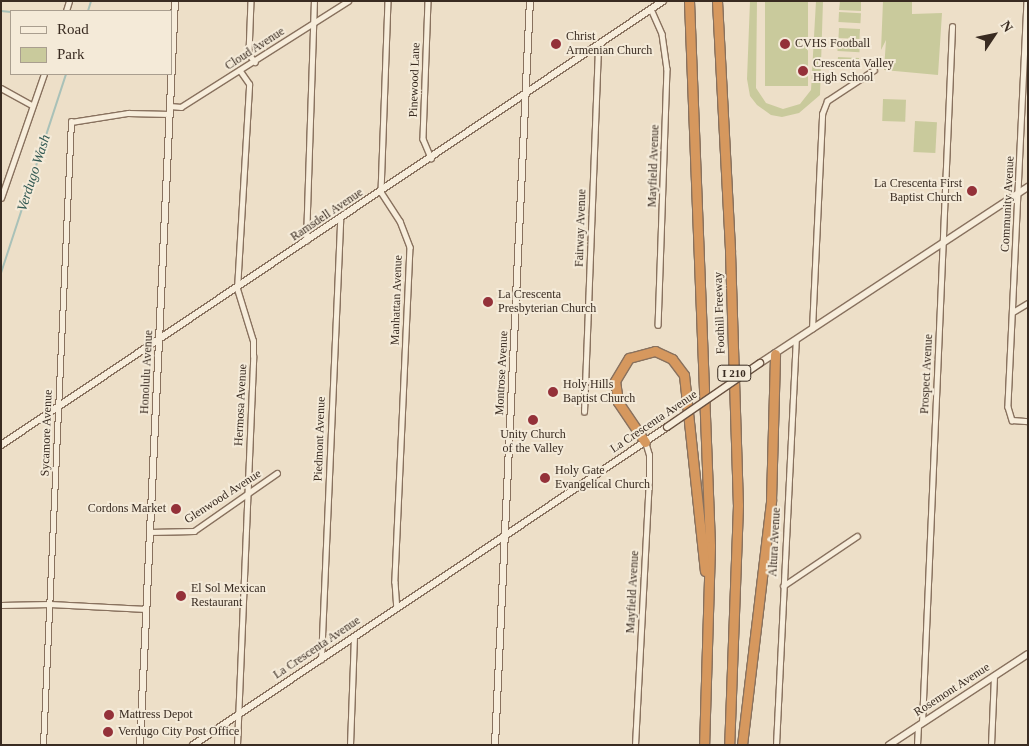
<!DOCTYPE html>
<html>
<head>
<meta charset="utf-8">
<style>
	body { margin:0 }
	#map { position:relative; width:1029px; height:746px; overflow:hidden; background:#eddfc8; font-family:Georgia,serif }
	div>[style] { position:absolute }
	.green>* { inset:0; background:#c9ca9c; transform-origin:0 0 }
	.stream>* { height:2px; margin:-1px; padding:0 1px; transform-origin:1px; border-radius:1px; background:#a9c1b8 }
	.roads { filter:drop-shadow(1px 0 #88715e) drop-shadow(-1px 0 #88715e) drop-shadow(0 1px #88715e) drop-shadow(0 -1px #88715e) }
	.street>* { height:4.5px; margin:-2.25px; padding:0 2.25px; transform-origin:2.25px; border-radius:2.25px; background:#f7eddb }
	.secondary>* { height:6px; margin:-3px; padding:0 3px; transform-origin:3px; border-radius:3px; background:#f7eddb }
	.highway>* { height:9px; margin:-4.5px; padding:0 4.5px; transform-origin:4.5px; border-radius:4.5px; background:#d6985e }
	.bridges { filter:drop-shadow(1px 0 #6a5241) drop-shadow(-1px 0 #6a5241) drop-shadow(0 1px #6a5241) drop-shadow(0 -1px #6a5241) }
	.secondary-bridge>* { height:6px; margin:-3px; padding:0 3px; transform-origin:3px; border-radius:3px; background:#f7eddb }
	.dots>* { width:14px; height:14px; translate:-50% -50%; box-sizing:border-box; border:2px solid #f4ead8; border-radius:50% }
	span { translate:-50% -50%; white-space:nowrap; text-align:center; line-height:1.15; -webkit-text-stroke:4px #f4ead8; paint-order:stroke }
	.shield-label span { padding:1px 4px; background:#f4ead8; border:1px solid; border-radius:4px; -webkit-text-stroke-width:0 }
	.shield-label { font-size:11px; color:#392b21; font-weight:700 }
	.poi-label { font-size:12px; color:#392b21 }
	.left { translate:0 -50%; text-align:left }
	.right { translate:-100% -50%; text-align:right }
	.street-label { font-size:12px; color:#392b21 }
	.water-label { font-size:14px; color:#315852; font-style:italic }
	.frame { position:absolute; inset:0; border:2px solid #392b21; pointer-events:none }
	.legend { position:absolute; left:10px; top:10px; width:162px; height:65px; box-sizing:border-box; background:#f4ead8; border:1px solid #a99e8f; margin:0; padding:6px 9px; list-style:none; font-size:15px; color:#392b21 }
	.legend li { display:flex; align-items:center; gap:10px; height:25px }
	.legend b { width:25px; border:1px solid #a99e8f }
	.north { position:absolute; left:969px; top:10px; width:50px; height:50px; -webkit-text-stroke:4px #f4ead8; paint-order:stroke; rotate:56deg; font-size:14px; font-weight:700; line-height:20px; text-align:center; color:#392b21 }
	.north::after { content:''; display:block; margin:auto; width:18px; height:22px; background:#392b21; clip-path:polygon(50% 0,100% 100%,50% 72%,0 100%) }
</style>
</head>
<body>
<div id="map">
	<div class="green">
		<div style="clip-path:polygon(750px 1px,757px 1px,756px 88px,766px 103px,783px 109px,800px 104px,811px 90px,816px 1px,823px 1px,820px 95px,799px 113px,782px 117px,771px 115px,757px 105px,750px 96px,747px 79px)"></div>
		<div style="left:765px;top:1px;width:43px;height:85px"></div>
		<div style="clip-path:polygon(840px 1px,861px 1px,861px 11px,839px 10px)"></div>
		<div style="clip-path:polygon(883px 1px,912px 1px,912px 14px,942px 13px,938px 75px,884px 70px,886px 40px,881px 50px)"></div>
		<div style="left:839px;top:12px;width:22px;height:10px;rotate:3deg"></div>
		<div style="left:839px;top:28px;width:21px;height:10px;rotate:3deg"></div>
		<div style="left:838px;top:41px;width:22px;height:10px;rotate:3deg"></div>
		<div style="clip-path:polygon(838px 57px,859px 58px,859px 67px,837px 67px)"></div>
		<div style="left:883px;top:99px;width:23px;height:22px;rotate:2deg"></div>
		<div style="left:915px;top:121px;width:22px;height:31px;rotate:3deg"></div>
	</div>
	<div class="stream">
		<div style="left:1px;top:11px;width:10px;rotate:6deg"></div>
		<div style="left:88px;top:11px;width:10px;rotate:-73deg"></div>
		<div style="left:1px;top:273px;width:209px;rotate:-71.9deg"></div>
	</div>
	<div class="roads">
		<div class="street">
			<div style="left:251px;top:1px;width:53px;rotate:92.2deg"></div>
			<div style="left:249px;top:54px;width:10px;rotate:53deg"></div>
			<div style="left:388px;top:1px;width:191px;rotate:92.1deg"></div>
			<div style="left:381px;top:192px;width:35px;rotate:57deg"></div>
			<div style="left:400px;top:221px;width:28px;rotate:69deg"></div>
			<div style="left:410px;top:247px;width:335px;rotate:92.6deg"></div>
			<div style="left:395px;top:582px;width:26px;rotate:86deg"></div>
			<div style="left:428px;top:1px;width:138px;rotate:92.1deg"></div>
			<div style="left:423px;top:139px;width:21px;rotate:67deg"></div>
			<div style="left:1027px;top:1px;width:406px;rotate:92.7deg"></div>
			<div style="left:1008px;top:407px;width:14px;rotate:73deg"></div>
			<div style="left:1012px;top:420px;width:16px;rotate:4deg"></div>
			<div style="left:651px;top:9px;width:27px;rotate:66deg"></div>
			<div style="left:662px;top:34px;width:35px;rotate:82deg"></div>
			<div style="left:667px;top:69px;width:256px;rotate:92deg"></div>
			<div style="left:66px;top:11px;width:10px;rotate:-73deg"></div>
			<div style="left:1px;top:88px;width:35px;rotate:29deg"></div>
			<div style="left:170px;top:106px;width:11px;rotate:5deg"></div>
			<div style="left:181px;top:107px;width:198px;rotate:-32.4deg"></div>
			<div style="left:1px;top:198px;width:131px;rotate:-70.9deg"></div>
			<div style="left:306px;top:241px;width:240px;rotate:-88.1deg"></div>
			<div style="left:1013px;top:312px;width:17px;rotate:-31deg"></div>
			<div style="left:812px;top:329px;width:215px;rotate:-87.3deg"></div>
			<div style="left:822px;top:114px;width:14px;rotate:-69deg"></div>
			<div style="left:827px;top:101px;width:56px;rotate:-33.4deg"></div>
			<div style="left:584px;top:412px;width:366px;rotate:-87.8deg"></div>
			<div style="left:149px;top:532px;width:45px;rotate:-1.3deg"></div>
			<div style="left:194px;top:531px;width:101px;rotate:-34.9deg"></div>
			<div style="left:783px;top:586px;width:89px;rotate:-34deg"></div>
			<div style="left:1px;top:605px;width:49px;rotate:-1.2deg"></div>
			<div style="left:50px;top:604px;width:96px;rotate:3deg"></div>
			<div style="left:321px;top:660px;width:440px;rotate:-87.5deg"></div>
			<div style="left:922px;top:723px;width:697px;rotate:-87.53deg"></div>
			<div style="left:43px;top:745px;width:624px;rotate:-87.43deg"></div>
			<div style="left:71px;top:122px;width:58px;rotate:-9deg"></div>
			<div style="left:128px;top:113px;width:42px;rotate:1.4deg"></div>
			<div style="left:237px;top:745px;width:389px;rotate:-87.6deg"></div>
			<div style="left:253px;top:356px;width:15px;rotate:-90deg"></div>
			<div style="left:253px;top:341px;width:54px;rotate:-107.1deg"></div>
			<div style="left:237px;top:289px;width:205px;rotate:-86.6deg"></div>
			<div style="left:249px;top:84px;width:16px;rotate:-125deg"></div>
			<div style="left:350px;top:745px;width:108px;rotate:-87.9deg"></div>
			<div style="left:635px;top:745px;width:263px;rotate:-87deg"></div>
			<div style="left:649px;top:482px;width:27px;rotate:-90deg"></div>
			<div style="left:649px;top:455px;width:14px;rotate:-107deg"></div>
			<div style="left:776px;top:745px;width:405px;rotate:-87.2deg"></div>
			<div style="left:917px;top:745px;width:19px;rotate:-87deg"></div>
			<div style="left:991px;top:745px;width:69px;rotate:-87.5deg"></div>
		</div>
		<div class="secondary">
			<div style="left:760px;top:363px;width:321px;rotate:-33.3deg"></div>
			<div style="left:1px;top:445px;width:797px;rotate:-33.85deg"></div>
			<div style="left:140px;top:745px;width:745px;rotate:-87.31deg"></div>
			<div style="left:193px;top:745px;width:571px;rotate:-33.86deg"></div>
			<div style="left:495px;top:745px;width:745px;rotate:-87.31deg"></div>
			<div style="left:889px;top:745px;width:166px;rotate:-33.2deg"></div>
		</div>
		<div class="highway">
			<div style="left:689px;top:1px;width:545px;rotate:87.79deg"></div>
			<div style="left:710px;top:546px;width:199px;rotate:91.7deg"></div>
			<div style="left:717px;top:1px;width:251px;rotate:87deg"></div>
			<div style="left:730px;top:252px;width:253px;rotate:88.2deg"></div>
			<div style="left:738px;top:505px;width:240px;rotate:92.1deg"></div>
			<div style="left:645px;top:442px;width:48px;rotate:-124deg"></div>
			<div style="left:618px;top:402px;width:21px;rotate:-98deg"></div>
			<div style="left:615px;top:381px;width:27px;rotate:-59deg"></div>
			<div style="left:629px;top:358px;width:27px;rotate:-15deg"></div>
			<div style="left:655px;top:351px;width:19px;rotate:25deg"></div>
			<div style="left:672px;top:359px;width:20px;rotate:53deg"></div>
			<div style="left:684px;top:375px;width:197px;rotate:83.9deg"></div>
			<div style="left:742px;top:745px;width:247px;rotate:-83.2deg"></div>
			<div style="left:771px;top:500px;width:146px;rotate:-88.4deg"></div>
		</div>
	</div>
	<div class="bridges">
		<div class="secondary-bridge">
			<div style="left:667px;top:427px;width:113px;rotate:-34.5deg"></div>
		</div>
	</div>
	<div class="dots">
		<div style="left:556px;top:44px;background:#943139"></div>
		<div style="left:785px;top:44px;background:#943139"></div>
		<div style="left:803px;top:71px;background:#943139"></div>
		<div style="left:972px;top:191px;background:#943139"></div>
		<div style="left:488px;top:302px;background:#943139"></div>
		<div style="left:553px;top:392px;background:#943139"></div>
		<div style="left:533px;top:420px;background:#943139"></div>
		<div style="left:545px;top:478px;background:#943139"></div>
		<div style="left:176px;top:509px;background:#943139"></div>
		<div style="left:181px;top:596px;background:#943139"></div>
		<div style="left:109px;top:715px;background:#943139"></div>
		<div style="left:108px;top:732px;background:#943139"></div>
	</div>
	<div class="shield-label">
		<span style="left:734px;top:373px">I 210</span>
	</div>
	<div class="poi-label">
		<span class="left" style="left:566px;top:44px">Christ<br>Armenian Church</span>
		<span class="left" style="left:795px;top:44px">CVHS Football</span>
		<span class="left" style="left:813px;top:71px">Crescenta Valley<br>High School</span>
		<span class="right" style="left:962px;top:191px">La Crescenta First<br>Baptist Church</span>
		<span class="left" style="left:498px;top:302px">La Crescenta<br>Presbyterian Church</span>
		<span class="left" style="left:563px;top:392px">Holy Hills<br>Baptist Church</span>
		<span style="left:533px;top:442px">Unity Church<br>of the Valley</span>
		<span class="left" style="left:555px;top:478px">Holy Gate<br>Evangelical Church</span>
		<span class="right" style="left:166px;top:509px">Cordons Market</span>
		<span class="left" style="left:191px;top:596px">El Sol Mexican<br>Restaurant</span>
		<span class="left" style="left:119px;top:715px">Mattress Depot</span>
		<span class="left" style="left:118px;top:732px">Verdugo City Post Office</span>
	</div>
	<div class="street-label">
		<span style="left:255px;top:49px;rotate:-33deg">Cloud Avenue</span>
		<span style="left:415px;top:80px;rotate:-88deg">Pinewood Lane</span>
		<span style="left:654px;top:166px;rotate:-88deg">Mayfield Avenue</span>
		<span style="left:1008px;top:204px;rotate:-87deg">Community Avenue</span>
		<span style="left:327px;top:215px;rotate:-34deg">Ramsdell Avenue</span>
		<span style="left:581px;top:228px;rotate:-88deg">Fairway Avenue</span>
		<span style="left:397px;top:300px;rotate:-88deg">Manhattan Avenue</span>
		<span style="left:720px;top:313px;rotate:-92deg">Foothill Freeway</span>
		<span style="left:147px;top:372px;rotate:-87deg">Honolulu Avenue</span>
		<span style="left:502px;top:373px;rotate:-87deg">Montrose Avenue</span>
		<span style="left:927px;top:374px;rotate:-87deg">Prospect Avenue</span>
		<span style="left:241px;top:405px;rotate:-87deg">Hermosa Avenue</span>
		<span style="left:654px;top:422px;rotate:-34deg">La Crescenta Avenue</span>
		<span style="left:47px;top:433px;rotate:-88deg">Sycamore Avenue</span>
		<span style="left:320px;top:439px;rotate:-88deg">Piedmont Avenue</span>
		<span style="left:223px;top:497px;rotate:-33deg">Glenwood Avenue</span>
		<span style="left:775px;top:542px;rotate:-87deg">Altura Avenue</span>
		<span style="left:633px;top:592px;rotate:-87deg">Mayfield Avenue</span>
		<span style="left:317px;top:648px;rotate:-34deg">La Crescenta Avenue</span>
		<span style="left:952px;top:690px;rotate:-33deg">Rosemont Avenue</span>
	</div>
	<div class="water-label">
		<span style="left:34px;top:173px;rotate:-72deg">Verdugo Wash</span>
	</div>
	<div class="frame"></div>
	<ul class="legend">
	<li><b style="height:6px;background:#f7eddb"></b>Road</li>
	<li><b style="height:14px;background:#c9ca9c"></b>Park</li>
	</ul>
	<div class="north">N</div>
</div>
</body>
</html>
